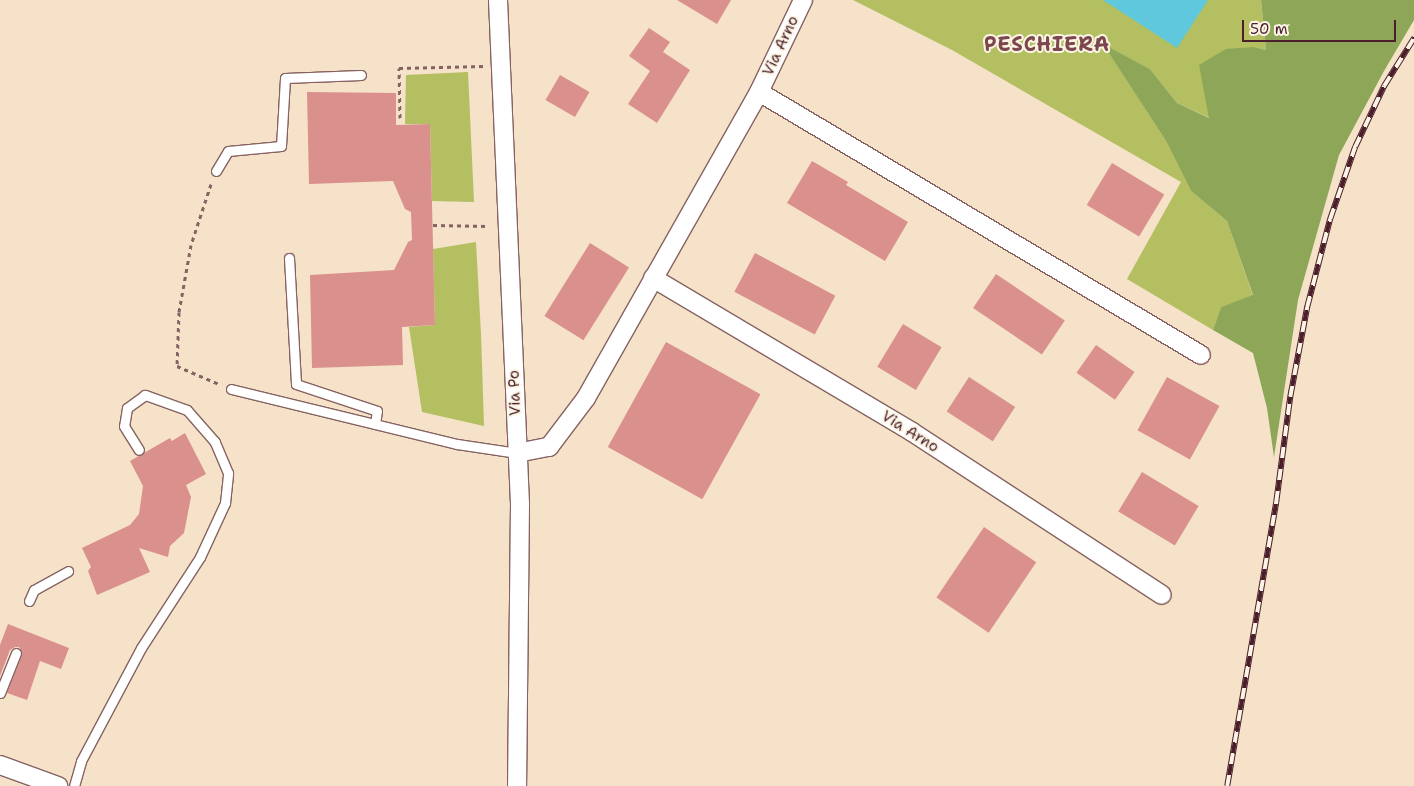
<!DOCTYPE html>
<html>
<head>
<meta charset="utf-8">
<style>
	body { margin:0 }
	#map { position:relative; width:1414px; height:786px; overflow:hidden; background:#f5e2c8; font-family:"Shantell Sans",sans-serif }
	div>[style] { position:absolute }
	.green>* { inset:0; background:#b3bf61 }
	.forest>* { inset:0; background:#8ea657 }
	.water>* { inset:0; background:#60c8dc }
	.building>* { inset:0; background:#da908d; transform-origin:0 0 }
	.path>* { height:3px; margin-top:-1.5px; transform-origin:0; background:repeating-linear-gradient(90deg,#866362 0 4px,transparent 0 8px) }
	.roads { filter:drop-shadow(1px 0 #866362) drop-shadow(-1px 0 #866362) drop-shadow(0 1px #866362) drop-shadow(0 -1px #866362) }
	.service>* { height:9px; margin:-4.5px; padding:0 4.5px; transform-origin:4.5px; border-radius:4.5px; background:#fff }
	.minor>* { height:18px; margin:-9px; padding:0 9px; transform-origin:9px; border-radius:9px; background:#fff }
	.rail>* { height:5.5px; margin-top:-2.75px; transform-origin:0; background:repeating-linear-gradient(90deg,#fcf5e5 0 11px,#4a1f2b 0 22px); box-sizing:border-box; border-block:1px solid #4a1f2b }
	span { translate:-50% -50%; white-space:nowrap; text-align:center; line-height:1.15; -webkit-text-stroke:4px #fcf5e5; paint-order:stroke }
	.street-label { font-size:15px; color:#4a1f2b }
	.district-label { font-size:20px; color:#7c474d; font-weight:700; letter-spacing:1px }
	.scale { position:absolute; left:1242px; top:20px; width:154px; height:22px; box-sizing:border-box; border:2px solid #4a1f2b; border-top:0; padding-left:6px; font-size:15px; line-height:18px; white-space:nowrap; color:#4a1f2b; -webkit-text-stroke:4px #fcf5e5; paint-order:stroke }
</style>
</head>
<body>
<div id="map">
	<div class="green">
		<div style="clip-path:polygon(853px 0,1261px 0,1266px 50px,1254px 47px,1210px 118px,1177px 103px,1150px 69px,1104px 45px,1166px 141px,1191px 191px,1227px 221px,1253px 296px,1221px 307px,1213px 330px,1127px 279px,1181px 182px,952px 50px)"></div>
		<div style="clip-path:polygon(468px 72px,474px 202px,432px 201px,430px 124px,405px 124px,406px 75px)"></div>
		<div style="clip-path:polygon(476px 242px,481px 334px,484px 426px,422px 412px,409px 327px,435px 325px,433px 249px)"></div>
	</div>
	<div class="forest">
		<div style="clip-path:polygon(1261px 0,1414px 0,1414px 20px,1384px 71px,1339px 155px,1298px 300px,1274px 457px,1267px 408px,1253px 353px,1213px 330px,1221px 307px,1253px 295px,1227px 221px,1191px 191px,1166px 141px,1103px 44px,1150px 69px,1177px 103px,1209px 118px,1199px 65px,1226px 49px,1254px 47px,1266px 50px)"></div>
	</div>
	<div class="water">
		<div style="clip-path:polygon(1103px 0,1208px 0,1177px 48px)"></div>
	</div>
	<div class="building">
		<div style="clip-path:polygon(677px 0,731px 0,717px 24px)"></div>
		<div style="clip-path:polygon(649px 28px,670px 42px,663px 52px,690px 70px,657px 123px,628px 104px,650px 71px,629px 56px)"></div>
		<div style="left:560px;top:75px;width:34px;height:29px;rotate:30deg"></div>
		<div style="clip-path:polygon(307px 92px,396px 93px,396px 125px,430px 124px,435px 325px,402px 327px,403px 365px,312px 368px,310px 275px,394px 270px,408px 242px,412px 240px,411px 212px,405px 209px,393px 181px,309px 184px)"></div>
		<div style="clip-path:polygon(812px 161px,848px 182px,846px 185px,908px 222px,885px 261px,787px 203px)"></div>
		<div style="left:1112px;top:163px;width:61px;height:49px;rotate:31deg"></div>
		<div style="left:590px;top:243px;width:46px;height:86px;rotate:32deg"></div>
		<div style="left:755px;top:253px;width:91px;height:44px;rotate:28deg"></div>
		<div style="left:996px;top:274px;width:83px;height:41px;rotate:34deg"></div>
		<div style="left:903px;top:324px;width:45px;height:50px;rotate:31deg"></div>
		<div style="left:666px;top:342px;width:108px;height:120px;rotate:29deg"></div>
		<div style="left:1096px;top:345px;width:47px;height:34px;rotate:35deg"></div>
		<div style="left:969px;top:377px;width:55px;height:41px;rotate:33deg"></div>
		<div style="left:1167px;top:377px;width:60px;height:61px;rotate:29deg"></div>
		<div style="clip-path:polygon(185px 433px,206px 474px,186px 485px,191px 497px,184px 533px,170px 546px,168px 557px,139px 548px,150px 572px,97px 595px,88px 571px,91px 567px,82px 548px,130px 525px,139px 514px,143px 486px,130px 461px,170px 438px,172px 441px)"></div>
		<div style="left:1142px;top:472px;width:66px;height:46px;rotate:31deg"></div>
		<div style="left:984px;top:527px;width:63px;height:85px;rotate:34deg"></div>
		<div style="clip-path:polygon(8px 624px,69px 648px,61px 669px,40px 661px,27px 700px,7px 693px,22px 655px,19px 647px,15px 647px,10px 650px,0 676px,0 645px)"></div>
	</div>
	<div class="path">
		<div style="left:400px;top:118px;width:50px;rotate:-91.1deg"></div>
		<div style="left:399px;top:68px;width:85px;rotate:-1.3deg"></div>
		<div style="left:211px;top:184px;width:64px;rotate:108.2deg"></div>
		<div style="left:191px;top:245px;width:68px;rotate:100.2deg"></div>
		<div style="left:179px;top:312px;width:54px;rotate:92.1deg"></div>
		<div style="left:177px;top:366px;width:46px;rotate:23.2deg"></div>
		<div style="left:433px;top:225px;width:56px;rotate:1deg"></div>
	</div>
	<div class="roads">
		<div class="service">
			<div style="left:216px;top:171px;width:23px;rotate:-59deg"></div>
			<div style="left:228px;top:151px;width:53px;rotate:-5.4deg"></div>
			<div style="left:281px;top:146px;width:68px;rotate:-86.6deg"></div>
			<div style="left:285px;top:78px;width:76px;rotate:-2.3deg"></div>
			<div style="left:289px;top:258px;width:126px;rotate:86.8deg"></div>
			<div style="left:296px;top:384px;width:85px;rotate:18.4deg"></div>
			<div style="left:377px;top:411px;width:13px;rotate:99deg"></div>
			<div style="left:231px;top:389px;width:233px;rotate:13.7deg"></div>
			<div style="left:457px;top:444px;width:61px;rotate:8.5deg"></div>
			<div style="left:29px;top:601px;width:12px;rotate:-66deg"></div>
			<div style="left:34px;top:590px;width:39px;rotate:-29deg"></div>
			<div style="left:0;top:693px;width:43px;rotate:-68.2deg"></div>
			<div style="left:74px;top:786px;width:26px;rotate:-74deg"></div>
			<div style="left:81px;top:761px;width:128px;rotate:-62deg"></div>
			<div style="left:141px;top:648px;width:108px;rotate:-57deg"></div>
			<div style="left:200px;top:557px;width:60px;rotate:-65.2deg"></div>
			<div style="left:225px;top:503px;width:30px;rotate:-84deg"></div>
			<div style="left:228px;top:473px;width:34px;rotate:-113deg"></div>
			<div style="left:215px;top:442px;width:43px;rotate:-131.2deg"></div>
			<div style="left:187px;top:410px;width:45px;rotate:-160.3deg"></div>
			<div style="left:145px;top:395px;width:22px;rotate:144deg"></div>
			<div style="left:127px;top:408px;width:18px;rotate:99deg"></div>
			<div style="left:124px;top:426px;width:28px;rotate:58deg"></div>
		</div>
		<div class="minor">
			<div style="left:498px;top:0;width:504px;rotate:87.5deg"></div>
			<div style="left:520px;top:504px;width:282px;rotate:90.6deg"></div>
			<div style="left:759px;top:92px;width:514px;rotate:30.75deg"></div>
			<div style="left:653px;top:278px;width:301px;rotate:30.7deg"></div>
			<div style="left:912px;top:432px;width:298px;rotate:33.1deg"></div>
			<div style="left:517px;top:453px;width:33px;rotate:-11deg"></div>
			<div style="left:549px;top:447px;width:61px;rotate:-52.9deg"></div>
			<div style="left:586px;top:398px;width:352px;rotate:-60.5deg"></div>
			<div style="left:759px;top:92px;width:102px;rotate:-64.4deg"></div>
			<div style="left:0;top:765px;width:62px;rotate:19.9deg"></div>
		</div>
	</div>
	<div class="rail">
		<div style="left:1227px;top:786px;width:288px;rotate:-80.2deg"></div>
		<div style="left:1276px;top:502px;width:106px;rotate:-82.4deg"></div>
		<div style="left:1290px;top:397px;width:92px;rotate:-79.3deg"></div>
		<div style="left:1307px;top:307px;width:91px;rotate:-75.4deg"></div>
		<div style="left:1330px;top:219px;width:76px;rotate:-70.9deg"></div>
		<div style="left:1355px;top:147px;width:68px;rotate:-64.6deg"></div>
		<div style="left:1384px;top:86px;width:57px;rotate:-58deg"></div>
	</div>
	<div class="street-label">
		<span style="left:781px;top:46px;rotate:-65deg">Via Arno</span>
		<span style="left:515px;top:393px;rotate:-92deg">Via Po</span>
		<span style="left:910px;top:432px;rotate:32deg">Via Arno</span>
	</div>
	<div class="district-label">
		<span style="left:1047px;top:44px">PESCHIERA</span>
	</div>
	<div class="scale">50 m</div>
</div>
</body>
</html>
